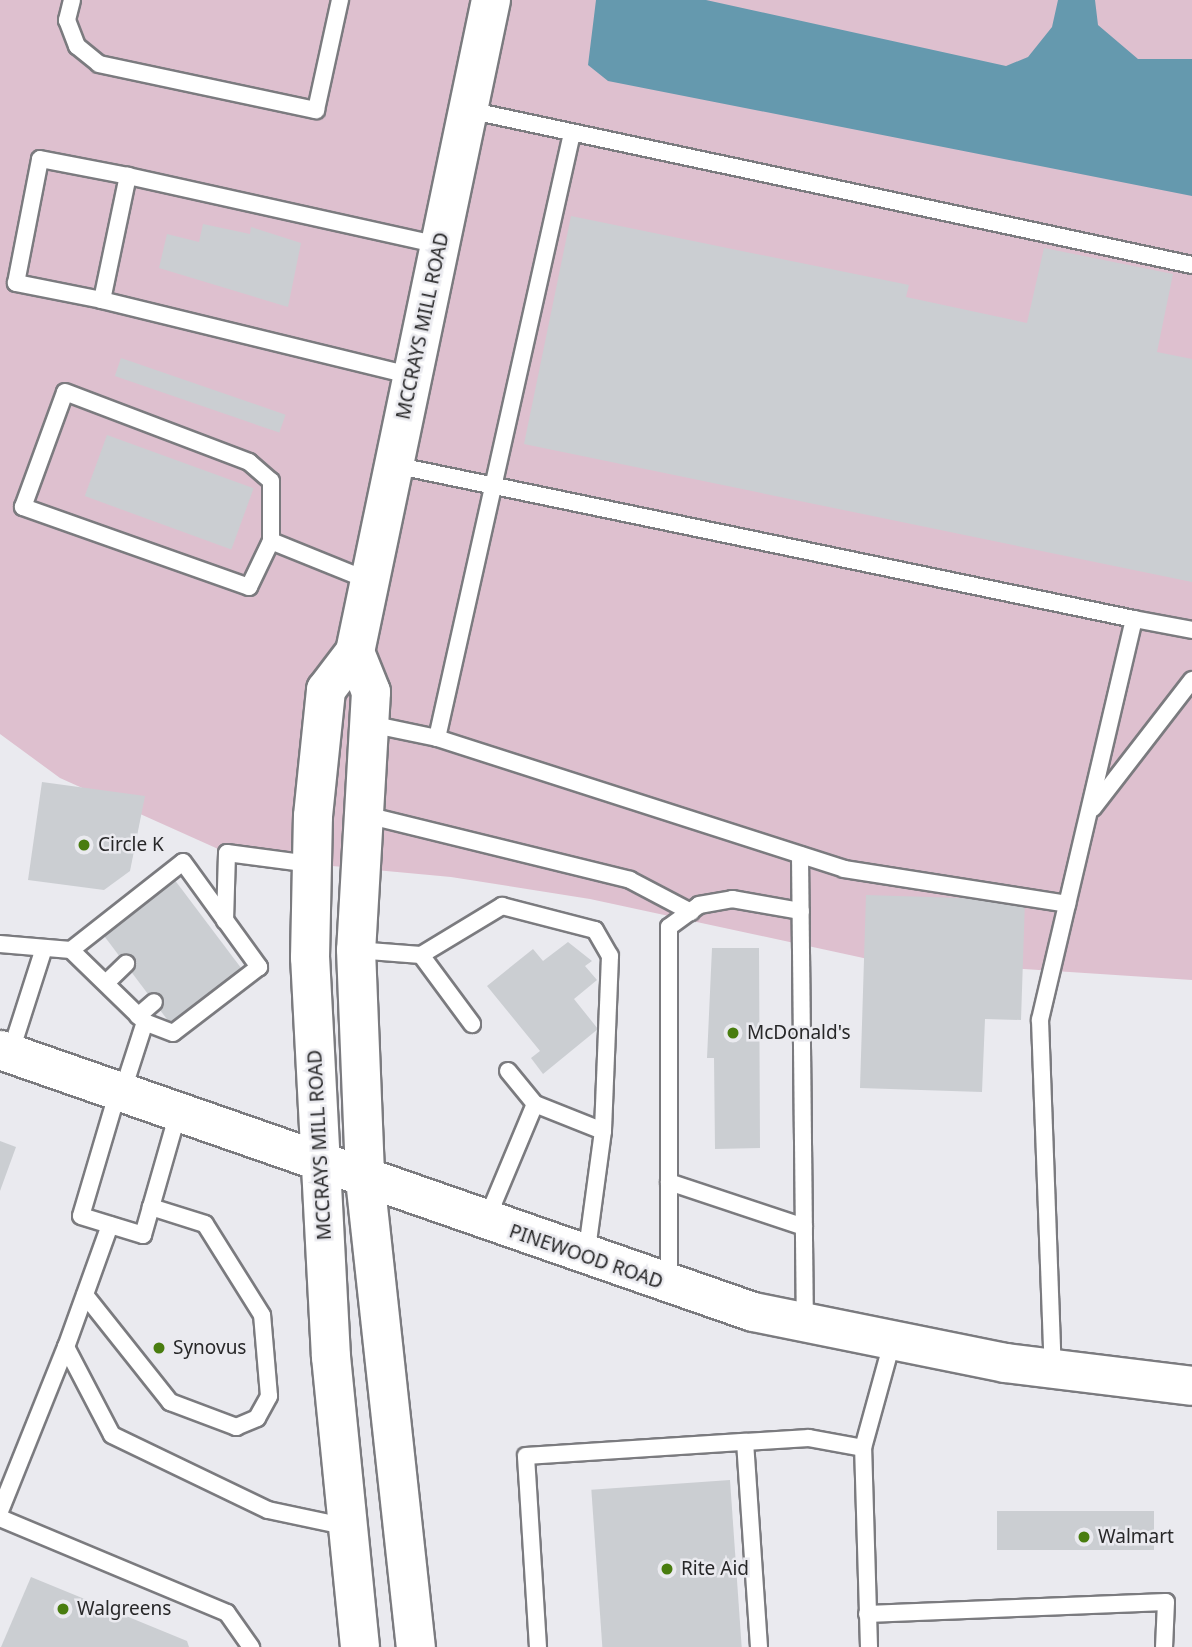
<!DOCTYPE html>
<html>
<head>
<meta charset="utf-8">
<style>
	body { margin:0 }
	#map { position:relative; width:1192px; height:1647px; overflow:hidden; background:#eaeaef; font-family:"Noto Sans",sans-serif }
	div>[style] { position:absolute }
	.green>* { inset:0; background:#dec0cf }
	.water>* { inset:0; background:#6599ae }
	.building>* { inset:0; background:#cbced2; transform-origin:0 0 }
	.roads { filter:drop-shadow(2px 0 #7b7b7f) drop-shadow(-2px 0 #7b7b7f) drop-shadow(0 2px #7b7b7f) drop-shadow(0 -2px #7b7b7f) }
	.service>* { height:16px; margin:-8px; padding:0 8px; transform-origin:8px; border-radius:8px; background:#fff }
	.tertiary>* { height:38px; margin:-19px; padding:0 19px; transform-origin:19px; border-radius:19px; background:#fff }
	.secondary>* { height:38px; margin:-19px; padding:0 19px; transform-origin:19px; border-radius:19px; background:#fff }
	.dots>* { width:19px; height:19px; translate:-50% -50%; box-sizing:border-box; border:4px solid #eaeaef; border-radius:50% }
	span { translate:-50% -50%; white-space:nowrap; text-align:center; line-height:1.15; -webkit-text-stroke:5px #eaeaef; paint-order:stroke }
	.street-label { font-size:19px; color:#272728 }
	.poi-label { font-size:19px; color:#272728 }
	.left { translate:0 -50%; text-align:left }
</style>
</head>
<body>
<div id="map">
	<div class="green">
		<div style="clip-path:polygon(0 0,1192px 0,1192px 980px,868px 959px,590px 899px,451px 877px,236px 857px,60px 778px,0 734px)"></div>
	</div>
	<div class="water">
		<div style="clip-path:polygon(596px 0,706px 0,1006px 66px,1028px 57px,1052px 27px,1058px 0,1095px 0,1098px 25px,1138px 59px,1192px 59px,1192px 196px,608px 81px,588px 65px)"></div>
	</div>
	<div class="building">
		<div style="clip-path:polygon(571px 216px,909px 285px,906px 297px,1027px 323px,1044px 248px,1173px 274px,1157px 352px,1192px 359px,1192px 582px,524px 444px)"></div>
		<div style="clip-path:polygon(203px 224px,250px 234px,251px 227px,301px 243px,288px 307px,159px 268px,167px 234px,199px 242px)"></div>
		<div style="left:121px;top:358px;width:174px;height:19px;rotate:19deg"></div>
		<div style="left:107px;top:435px;width:156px;height:65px;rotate:20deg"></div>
		<div style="clip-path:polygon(42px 782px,145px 796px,130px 871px,104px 890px,28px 880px)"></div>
		<div style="left:174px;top:879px;width:113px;height:90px;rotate:53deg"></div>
		<div style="clip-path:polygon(866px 895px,1025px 900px,1021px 1020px,985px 1019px,982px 1092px,860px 1088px)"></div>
		<div style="clip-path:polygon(568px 942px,592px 961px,585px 966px,597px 980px,574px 999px,598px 1029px,543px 1074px,531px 1058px,540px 1051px,487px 986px,533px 949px,543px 961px)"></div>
		<div style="clip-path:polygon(712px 948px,759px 948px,760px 1148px,715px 1149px,714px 1058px,707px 1058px)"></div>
		<div style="clip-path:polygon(0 1141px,16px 1147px,0 1191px)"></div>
		<div style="left:730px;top:1480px;width:168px;height:139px;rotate:86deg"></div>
		<div style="left:1154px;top:1511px;width:39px;height:157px;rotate:90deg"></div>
		<div style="clip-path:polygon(31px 1577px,187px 1641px,189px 1647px,1px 1647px)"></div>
	</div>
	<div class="roads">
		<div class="service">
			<div style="left:72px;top:0;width:21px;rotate:104deg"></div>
			<div style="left:67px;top:20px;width:28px;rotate:69deg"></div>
			<div style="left:77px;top:46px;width:28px;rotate:39deg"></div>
			<div style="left:99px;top:64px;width:222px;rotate:12deg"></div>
			<div style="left:316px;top:110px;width:113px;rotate:-77.7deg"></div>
			<div style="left:468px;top:110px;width:740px;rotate:12.08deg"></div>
			<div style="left:102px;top:300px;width:88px;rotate:-168.8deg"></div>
			<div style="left:16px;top:283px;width:126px;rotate:-79deg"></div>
			<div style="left:40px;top:159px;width:90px;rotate:10.9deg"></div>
			<div style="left:413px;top:376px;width:320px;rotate:-166.3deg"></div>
			<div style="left:102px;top:300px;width:127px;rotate:-78.2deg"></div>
			<div style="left:128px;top:176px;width:320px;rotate:12.5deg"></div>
			<div style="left:394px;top:465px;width:756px;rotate:11.76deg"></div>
			<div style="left:1134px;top:619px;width:412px;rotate:103.2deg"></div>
			<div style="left:1040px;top:1020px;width:348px;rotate:87.9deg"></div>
			<div style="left:271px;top:541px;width:51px;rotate:115.6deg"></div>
			<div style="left:249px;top:587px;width:240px;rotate:-160.5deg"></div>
			<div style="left:23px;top:507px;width:122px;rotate:-69.9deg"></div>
			<div style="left:65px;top:392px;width:197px;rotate:20.8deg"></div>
			<div style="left:249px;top:462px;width:29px;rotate:41deg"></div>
			<div style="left:271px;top:481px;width:60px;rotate:90deg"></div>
			<div style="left:271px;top:541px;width:107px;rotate:22deg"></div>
			<div style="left:1134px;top:619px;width:59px;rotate:10.7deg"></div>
			<div style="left:370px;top:724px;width:68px;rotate:11.8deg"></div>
			<div style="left:437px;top:738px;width:428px;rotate:17.8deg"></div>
			<div style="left:844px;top:869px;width:226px;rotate:8.9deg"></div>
			<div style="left:437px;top:738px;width:620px;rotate:-77.42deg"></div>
			<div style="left:1093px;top:808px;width:162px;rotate:-52.3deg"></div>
			<div style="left:362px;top:814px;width:276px;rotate:13.8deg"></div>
			<div style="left:630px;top:880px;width:69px;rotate:27.7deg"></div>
			<div style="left:800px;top:855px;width:467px;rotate:89.4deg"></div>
			<div style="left:225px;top:921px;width:68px;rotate:-88.3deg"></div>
			<div style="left:227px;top:853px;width:85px;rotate:7.5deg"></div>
			<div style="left:0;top:944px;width:71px;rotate:4.8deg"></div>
			<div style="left:356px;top:950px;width:65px;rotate:4.4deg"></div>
			<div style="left:421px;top:955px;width:86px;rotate:53.5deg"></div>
			<div style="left:421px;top:955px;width:95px;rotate:-31.2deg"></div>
			<div style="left:502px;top:906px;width:96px;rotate:14.5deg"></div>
			<div style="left:595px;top:930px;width:30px;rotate:60deg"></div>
			<div style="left:610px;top:956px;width:175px;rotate:92.3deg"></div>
			<div style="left:106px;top:983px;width:28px;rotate:-44deg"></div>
			<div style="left:138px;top:1016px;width:21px;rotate:-41deg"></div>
			<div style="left:10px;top:1054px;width:111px;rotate:-72.2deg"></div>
			<div style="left:508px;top:1071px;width:43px;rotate:50.7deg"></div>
			<div style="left:535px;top:1104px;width:73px;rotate:21.7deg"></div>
			<div style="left:603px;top:1131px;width:126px;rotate:97.7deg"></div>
			<div style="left:118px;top:1091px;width:130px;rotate:106.5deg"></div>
			<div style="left:81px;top:1216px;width:65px;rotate:17deg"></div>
			<div style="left:143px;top:1235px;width:127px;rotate:-74deg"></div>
			<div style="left:122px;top:1093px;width:75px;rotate:-72.1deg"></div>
			<div style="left:145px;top:1022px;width:103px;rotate:-135.8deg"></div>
			<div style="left:71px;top:950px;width:142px;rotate:-38.2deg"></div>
			<div style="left:183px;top:862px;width:130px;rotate:54.1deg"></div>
			<div style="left:259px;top:967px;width:108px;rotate:142.5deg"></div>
			<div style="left:173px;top:1033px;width:30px;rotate:-159deg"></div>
			<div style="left:669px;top:1182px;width:142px;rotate:18.4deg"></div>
			<div style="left:486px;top:1221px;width:127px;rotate:-67.3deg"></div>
			<div style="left:110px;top:1225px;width:130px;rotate:109.8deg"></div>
			<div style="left:66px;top:1347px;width:99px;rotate:62.4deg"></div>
			<div style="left:112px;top:1435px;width:173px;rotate:25.7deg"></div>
			<div style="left:268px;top:1510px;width:82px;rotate:12deg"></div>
			<div style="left:669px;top:1281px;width:354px;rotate:-90deg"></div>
			<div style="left:669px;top:927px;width:37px;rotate:-36deg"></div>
			<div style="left:699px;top:905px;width:34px;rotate:-10deg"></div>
			<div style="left:732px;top:899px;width:70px;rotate:9.9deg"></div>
			<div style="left:85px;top:1295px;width:137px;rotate:51.5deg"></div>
			<div style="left:170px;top:1402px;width:71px;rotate:20.7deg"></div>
			<div style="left:236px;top:1427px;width:23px;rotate:-23deg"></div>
			<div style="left:257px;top:1418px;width:25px;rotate:-61deg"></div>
			<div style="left:269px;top:1396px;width:81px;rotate:-94.9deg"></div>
			<div style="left:262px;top:1315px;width:107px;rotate:-122.1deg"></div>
			<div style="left:205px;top:1224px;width:57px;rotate:-162.5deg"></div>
			<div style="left:0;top:1511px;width:177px;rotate:-68.1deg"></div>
			<div style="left:0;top:1518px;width:246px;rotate:22.7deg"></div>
			<div style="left:227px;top:1613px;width:42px;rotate:54.8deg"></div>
			<div style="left:867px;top:1614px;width:299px;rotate:-2.3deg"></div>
			<div style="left:1166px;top:1602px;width:45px;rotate:92.5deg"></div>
			<div style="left:538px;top:1647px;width:191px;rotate:-93.6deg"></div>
			<div style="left:526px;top:1456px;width:219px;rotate:-3.7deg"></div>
			<div style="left:759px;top:1647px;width:205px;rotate:-93.9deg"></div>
			<div style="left:745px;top:1442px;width:64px;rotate:-3.6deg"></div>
			<div style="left:809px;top:1438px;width:55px;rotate:10.5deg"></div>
			<div style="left:869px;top:1647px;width:199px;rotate:-91.7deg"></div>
			<div style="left:863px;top:1448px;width:109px;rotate:-74.6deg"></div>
		</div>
		<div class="tertiary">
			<div style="left:355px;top:652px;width:666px;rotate:-78.22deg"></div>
			<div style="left:360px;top:1647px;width:291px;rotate:-95.7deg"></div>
			<div style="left:331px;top:1357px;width:400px;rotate:-93deg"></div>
			<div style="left:310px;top:958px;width:142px;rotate:-88.8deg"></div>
			<div style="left:313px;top:816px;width:127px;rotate:-84.1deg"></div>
			<div style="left:326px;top:690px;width:48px;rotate:-52.7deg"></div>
			<div style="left:355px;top:652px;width:43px;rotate:68.2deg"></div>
			<div style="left:371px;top:692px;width:258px;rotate:93.3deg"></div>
			<div style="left:356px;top:950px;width:229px;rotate:87.7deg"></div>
			<div style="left:365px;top:1179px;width:471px;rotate:83.8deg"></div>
		</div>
		<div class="secondary">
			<div style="left:0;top:1050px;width:797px;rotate:19.18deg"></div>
			<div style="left:753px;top:1312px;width:257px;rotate:11.4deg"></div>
			<div style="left:1005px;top:1363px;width:188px;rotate:7deg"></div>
		</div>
	</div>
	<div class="dots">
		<div style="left:84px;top:845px;background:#497d0f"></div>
		<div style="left:733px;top:1033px;background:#497d0f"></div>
		<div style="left:159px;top:1348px;background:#497d0f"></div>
		<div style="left:1084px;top:1537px;background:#497d0f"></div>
		<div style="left:667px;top:1569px;background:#497d0f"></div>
		<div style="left:63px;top:1609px;background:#497d0f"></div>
	</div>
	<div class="street-label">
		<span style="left:423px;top:326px;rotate:-78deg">MCCRAYS MILL ROAD</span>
		<span style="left:320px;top:1145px;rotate:-93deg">MCCRAYS MILL ROAD</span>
		<span style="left:586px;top:1257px;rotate:19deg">PINEWOOD ROAD</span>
	</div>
	<div class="poi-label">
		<span class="left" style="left:98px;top:845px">Circle K</span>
		<span class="left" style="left:747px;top:1033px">McDonald's</span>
		<span class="left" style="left:173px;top:1348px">Synovus</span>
		<span class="left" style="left:1098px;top:1537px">Walmart</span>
		<span class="left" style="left:681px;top:1569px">Rite Aid</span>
		<span class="left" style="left:77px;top:1609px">Walgreens</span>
	</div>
</div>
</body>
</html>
